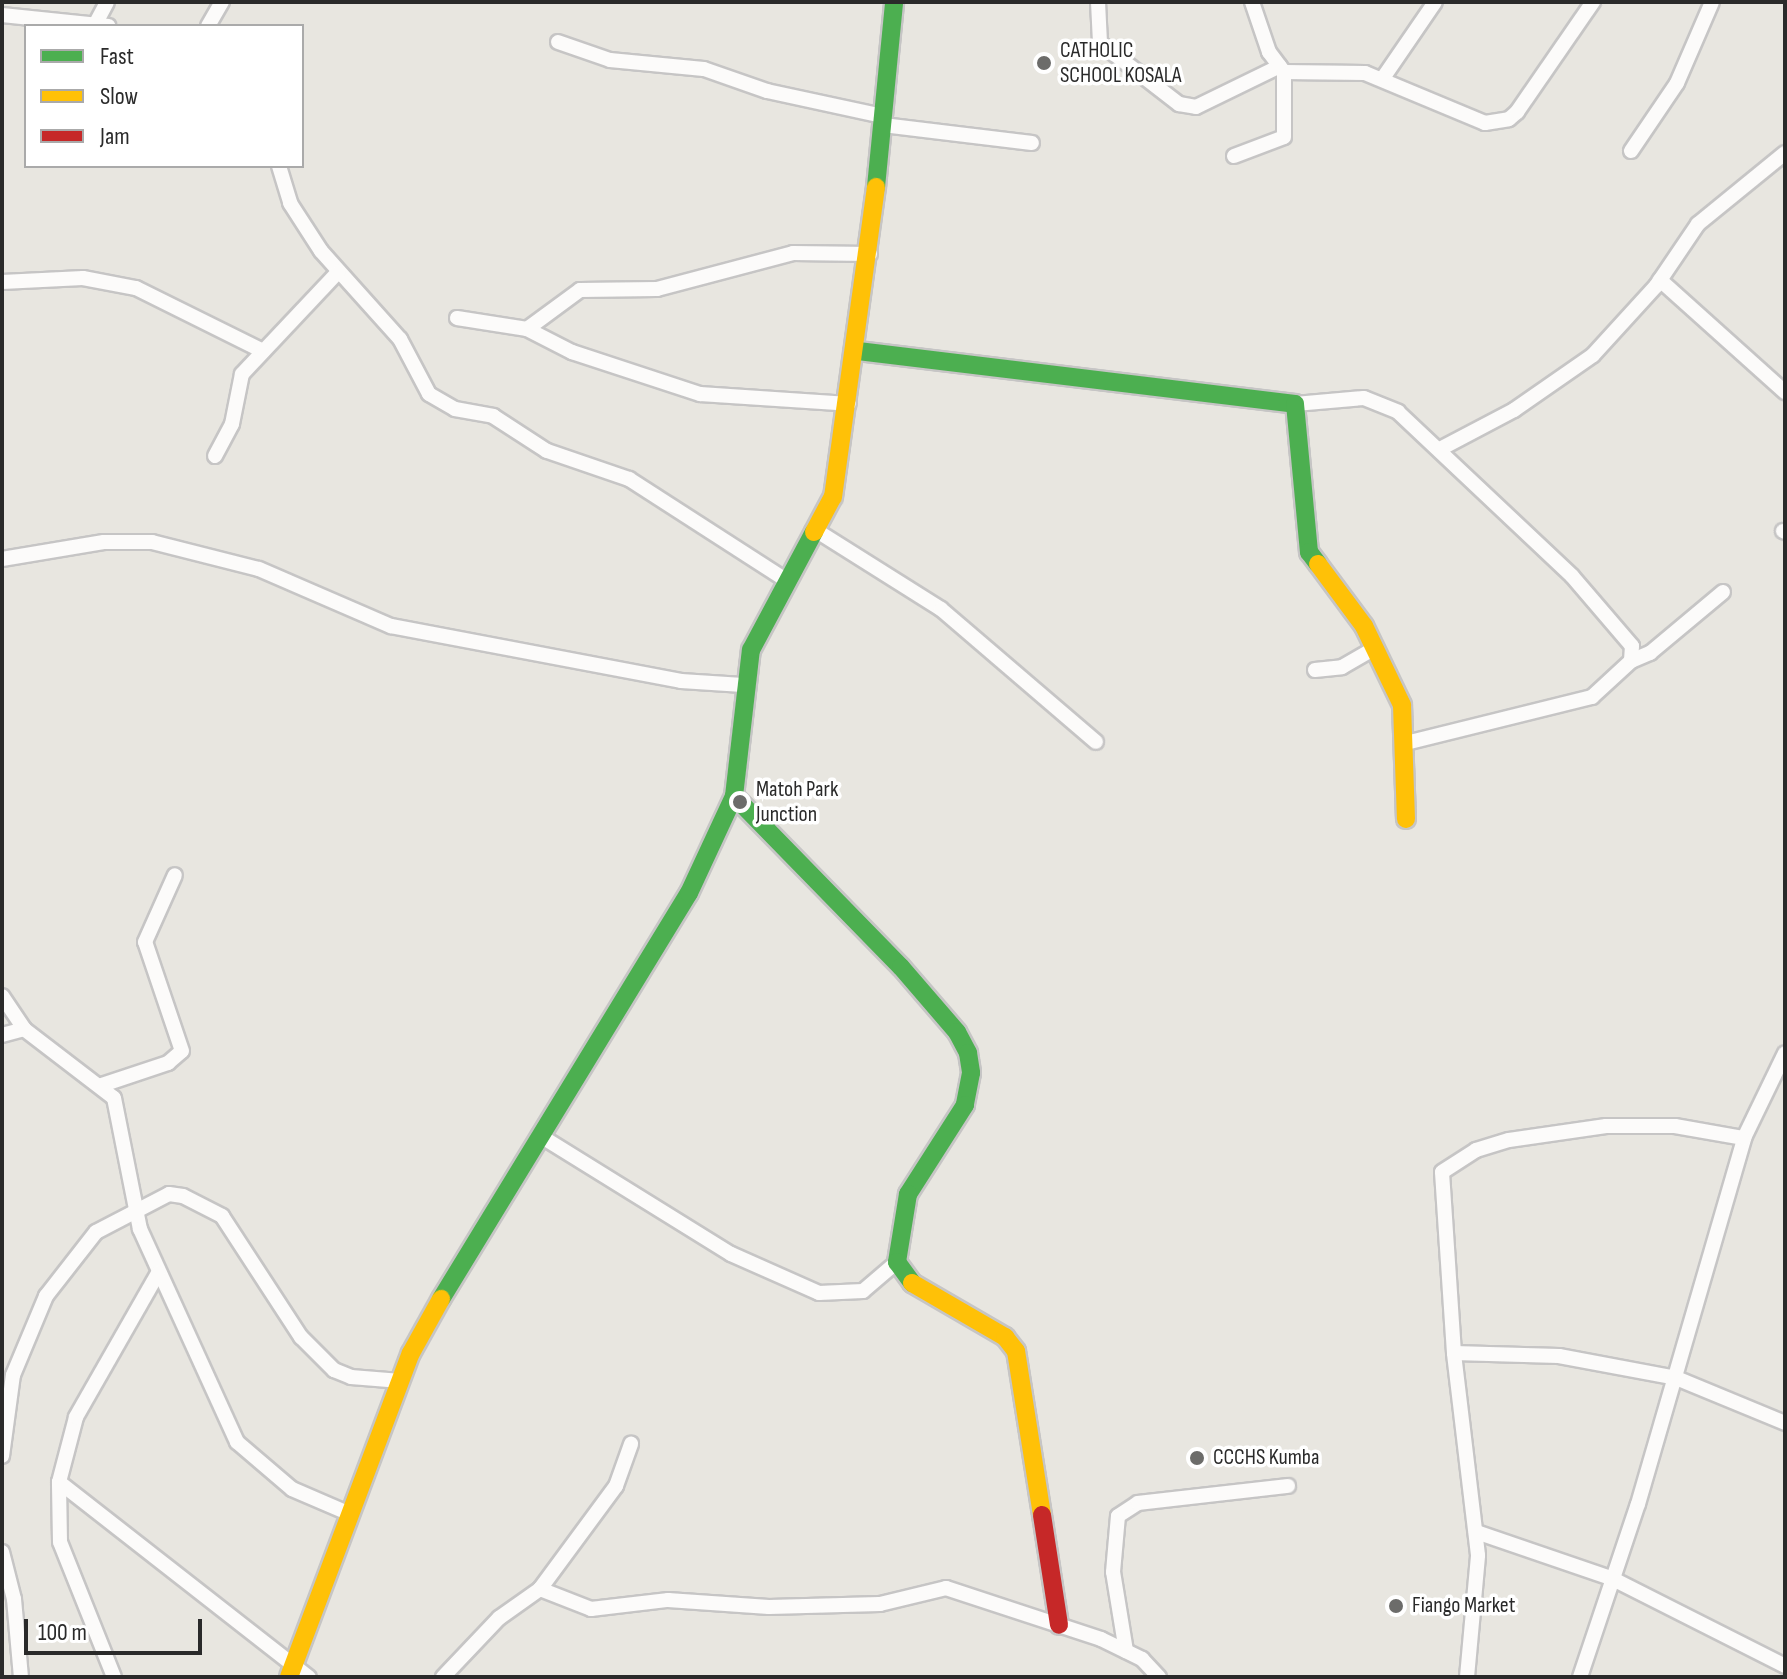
<!DOCTYPE html>
<html>
<head>
<meta charset="utf-8">
<style>
	body { margin:0 }
	#map { position:relative; width:1787px; height:1679px; overflow:hidden; background:#e8e6e0; font-family:"Sofia Sans Condensed",sans-serif }
	div>[style] { position:absolute }
	.roads { filter:drop-shadow(2px 0 #c6c5c5) drop-shadow(-2px 0 #c6c5c5) drop-shadow(0 2px #c6c5c5) drop-shadow(0 -2px #c6c5c5) }
	.street>* { height:14px; margin:-7px; padding:0 7px; transform-origin:7px; border-radius:7px; background:#fcfbfa }
	.fast>* { height:18px; margin:-9px; padding:0 9px; transform-origin:9px; border-radius:9px; background:#4caf50 }
	.slow>* { height:18px; margin:-9px; padding:0 9px; transform-origin:9px; border-radius:9px; background:#ffc107 }
	.jam>* { height:18px; margin:-9px; padding:0 9px; transform-origin:9px; border-radius:9px; background:#c62828 }
	.dots>* { width:22px; height:22px; translate:-50% -50%; box-sizing:border-box; border:4px solid #fff; border-radius:50% }
	span { translate:-50% -50%; white-space:nowrap; text-align:center; line-height:1.15; -webkit-text-stroke:7px #fff; paint-order:stroke }
	.poi-label { font-size:22px; color:#2a2a2a }
	.left { translate:0 -50%; text-align:left }
	.frame { position:absolute; inset:0; border:4px solid #2a2a2a; pointer-events:none }
	.legend { position:absolute; left:24px; top:24px; width:280px; height:144px; box-sizing:border-box; background:#fff; border:2px solid #aaa; margin:0; padding:10px 14px; list-style:none; font-size:24px; color:#2a2a2a }
	.legend li { display:flex; align-items:center; gap:16px; height:40px }
	.legend b { width:40px; border:2px solid #aaa }
	.scale { position:absolute; left:24px; top:1619px; width:178px; height:36px; box-sizing:border-box; border:4px solid #2a2a2a; border-top:0; padding-left:10px; font-size:24px; line-height:28px; white-space:nowrap; color:#2a2a2a; -webkit-text-stroke:6px #fff; paint-order:stroke }
</style>
</head>
<body>
<div id="map">
	<div class="roads">
		<div class="street">
			<div style="left:1098px;top:2px;width:41px;rotate:87.2deg"></div>
			<div style="left:1100px;top:43px;width:100px;rotate:37.7deg"></div>
			<div style="left:1179px;top:104px;width:17px;rotate:10deg"></div>
			<div style="left:1196px;top:107px;width:93px;rotate:-26deg"></div>
			<div style="left:1252px;top:2px;width:53px;rotate:71.2deg"></div>
			<div style="left:1269px;top:52px;width:25px;rotate:53deg"></div>
			<div style="left:1284px;top:72px;width:81px;rotate:0.7deg"></div>
			<div style="left:1365px;top:73px;width:130px;rotate:22.6deg"></div>
			<div style="left:1485px;top:123px;width:24px;rotate:-9deg"></div>
			<div style="left:1509px;top:119px;width:11px;rotate:-41deg"></div>
			<div style="left:1517px;top:112px;width:134px;rotate:-55.4deg"></div>
			<div style="left:2px;top:15px;width:107px;rotate:5.9deg"></div>
			<div style="left:97px;top:21px;width:21px;rotate:-62deg"></div>
			<div style="left:208px;top:26px;width:28px;rotate:-60deg"></div>
			<div style="left:558px;top:42px;width:55px;rotate:19.1deg"></div>
			<div style="left:610px;top:60px;width:94px;rotate:5.5deg"></div>
			<div style="left:704px;top:69px;width:67px;rotate:19.2deg"></div>
			<div style="left:767px;top:91px;width:119px;rotate:12.2deg"></div>
			<div style="left:1383px;top:78px;width:92px;rotate:-55.6deg"></div>
			<div style="left:883px;top:125px;width:150px;rotate:6.9deg"></div>
			<div style="left:1631px;top:151px;width:82px;rotate:-55.9deg"></div>
			<div style="left:1677px;top:83px;width:88px;rotate:-66.6deg"></div>
			<div style="left:1234px;top:156px;width:53px;rotate:-20.8deg"></div>
			<div style="left:1284px;top:137px;width:65px;rotate:-90deg"></div>
			<div style="left:279px;top:166px;width:39px;rotate:73deg"></div>
			<div style="left:290px;top:203px;width:57px;rotate:57.1deg"></div>
			<div style="left:321px;top:251px;width:118px;rotate:48.1deg"></div>
			<div style="left:400px;top:339px;width:62px;rotate:62.2deg"></div>
			<div style="left:429px;top:394px;width:30px;rotate:30deg"></div>
			<div style="left:455px;top:409px;width:39px;rotate:10deg"></div>
			<div style="left:493px;top:416px;width:64px;rotate:32.9deg"></div>
			<div style="left:547px;top:451px;width:87px;rotate:18.9deg"></div>
			<div style="left:629px;top:479px;width:190px;rotate:32.8deg"></div>
			<div style="left:1660px;top:280px;width:168px;rotate:41.9deg"></div>
			<div style="left:2px;top:282px;width:81px;rotate:-2.8deg"></div>
			<div style="left:83px;top:278px;width:54px;rotate:10.7deg"></div>
			<div style="left:136px;top:288px;width:142px;rotate:26.4deg"></div>
			<div style="left:457px;top:318px;width:71px;rotate:8.9deg"></div>
			<div style="left:527px;top:329px;width:51px;rotate:27.1deg"></div>
			<div style="left:572px;top:352px;width:135px;rotate:18.2deg"></div>
			<div style="left:700px;top:394px;width:149px;rotate:3.8deg"></div>
			<div style="left:527px;top:329px;width:66px;rotate:-36.3deg"></div>
			<div style="left:580px;top:290px;width:77px;rotate:-0.7deg"></div>
			<div style="left:657px;top:289px;width:141px;rotate:-14.8deg"></div>
			<div style="left:793px;top:253px;width:77px;rotate:0.7deg"></div>
			<div style="left:1295px;top:404px;width:69px;rotate:-5deg"></div>
			<div style="left:1364px;top:398px;width:37px;rotate:22deg"></div>
			<div style="left:1398px;top:412px;width:239px;rotate:43.3deg"></div>
			<div style="left:1572px;top:576px;width:92px;rotate:49.4deg"></div>
			<div style="left:1632px;top:646px;width:15px;rotate:94deg"></div>
			<div style="left:1631px;top:661px;width:53px;rotate:137.3deg"></div>
			<div style="left:1592px;top:697px;width:192px;rotate:166.1deg"></div>
			<div style="left:1440px;top:449px;width:84px;rotate:-27.8deg"></div>
			<div style="left:1514px;top:410px;width:96px;rotate:-34.8deg"></div>
			<div style="left:1593px;top:355px;width:93px;rotate:-47.6deg"></div>
			<div style="left:1656px;top:286px;width:75px;rotate:-55.9deg"></div>
			<div style="left:1698px;top:224px;width:112px;rotate:-39.2deg"></div>
			<div style="left:215px;top:456px;width:36px;rotate:-62deg"></div>
			<div style="left:232px;top:424px;width:51px;rotate:-78.7deg"></div>
			<div style="left:242px;top:374px;width:140px;rotate:-46.7deg"></div>
			<div style="left:817px;top:531px;width:146px;rotate:32.2deg"></div>
			<div style="left:941px;top:609px;width:204px;rotate:40.6deg"></div>
			<div style="left:1783px;top:531px;width:2px;rotate:27deg"></div>
			<div style="left:2px;top:559px;width:103px;rotate:-9.5deg"></div>
			<div style="left:104px;top:542px;width:48px"></div>
			<div style="left:152px;top:542px;width:110px;rotate:14.2deg"></div>
			<div style="left:259px;top:569px;width:144px;rotate:23.4deg"></div>
			<div style="left:391px;top:626px;width:295px;rotate:10.7deg"></div>
			<div style="left:681px;top:681px;width:62px;rotate:3.7deg"></div>
			<div style="left:1631px;top:661px;width:21px;rotate:-23deg"></div>
			<div style="left:1650px;top:653px;width:95px;rotate:-39.9deg"></div>
			<div style="left:1315px;top:670px;width:27px;rotate:-6deg"></div>
			<div style="left:1342px;top:667px;width:38px;rotate:-30deg"></div>
			<div style="left:2px;top:996px;width:40px;rotate:56deg"></div>
			<div style="left:24px;top:1029px;width:113px;rotate:37.5deg"></div>
			<div style="left:114px;top:1098px;width:134px;rotate:78.8deg"></div>
			<div style="left:140px;top:1229px;width:234px;rotate:65.5deg"></div>
			<div style="left:237px;top:1442px;width:72px;rotate:40.5deg"></div>
			<div style="left:292px;top:1489px;width:63px;rotate:23.3deg"></div>
			<div style="left:2px;top:1035px;width:23px;rotate:-15deg"></div>
			<div style="left:102px;top:1085px;width:70px;rotate:-18.4deg"></div>
			<div style="left:168px;top:1063px;width:18px;rotate:-41deg"></div>
			<div style="left:182px;top:1051px;width:115px;rotate:-108.7deg"></div>
			<div style="left:145px;top:942px;width:73px;rotate:-65.9deg"></div>
			<div style="left:539px;top:1135px;width:226px;rotate:31.8deg"></div>
			<div style="left:731px;top:1254px;width:96px;rotate:23.9deg"></div>
			<div style="left:819px;top:1293px;width:44px;rotate:-2.6deg"></div>
			<div style="left:863px;top:1291px;width:45px;rotate:-40.5deg"></div>
			<div style="left:1454px;top:1353px;width:105px;rotate:1.6deg"></div>
			<div style="left:1559px;top:1356px;width:119px;rotate:10.6deg"></div>
			<div style="left:1676px;top:1378px;width:118px;rotate:22.4deg"></div>
			<div style="left:2px;top:1456px;width:82px;rotate:-82.3deg"></div>
			<div style="left:13px;top:1375px;width:86px;rotate:-67.3deg"></div>
			<div style="left:46px;top:1296px;width:81px;rotate:-52deg"></div>
			<div style="left:96px;top:1232px;width:82px;rotate:-27.5deg"></div>
			<div style="left:169px;top:1194px;width:14px;rotate:8deg"></div>
			<div style="left:183px;top:1196px;width:44px;rotate:27.1deg"></div>
			<div style="left:222px;top:1216px;width:145px;rotate:56.9deg"></div>
			<div style="left:301px;top:1337px;width:47px;rotate:45deg"></div>
			<div style="left:334px;top:1370px;width:18px;rotate:22deg"></div>
			<div style="left:351px;top:1377px;width:50px;rotate:4.6deg"></div>
			<div style="left:59px;top:1482px;width:317px;rotate:38deg"></div>
			<div style="left:1476px;top:1532px;width:145px;rotate:18.9deg"></div>
			<div style="left:1613px;top:1579px;width:193px;rotate:26.8deg"></div>
			<div style="left:2px;top:1552px;width:49px;rotate:75.7deg"></div>
			<div style="left:14px;top:1599px;width:78px;rotate:84.9deg"></div>
			<div style="left:540px;top:1589px;width:128px;rotate:-53.6deg"></div>
			<div style="left:616px;top:1486px;width:45px;rotate:-70.3deg"></div>
			<div style="left:1126px;top:1651px;width:80px;rotate:-99.3deg"></div>
			<div style="left:1113px;top:1572px;width:56px;rotate:-84.9deg"></div>
			<div style="left:1118px;top:1516px;width:24px;rotate:-33deg"></div>
			<div style="left:1138px;top:1503px;width:151px;rotate:-6.5deg"></div>
			<div style="left:114px;top:1677px;width:145px;rotate:-111.8deg"></div>
			<div style="left:60px;top:1542px;width:60px;rotate:-91deg"></div>
			<div style="left:59px;top:1482px;width:67px;rotate:-75.3deg"></div>
			<div style="left:76px;top:1417px;width:166px;rotate:-60.3deg"></div>
			<div style="left:443px;top:1677px;width:81px;rotate:-46.5deg"></div>
			<div style="left:499px;top:1618px;width:50px;rotate:-35.3deg"></div>
			<div style="left:540px;top:1589px;width:55px;rotate:21.4deg"></div>
			<div style="left:591px;top:1609px;width:78px;rotate:-6.7deg"></div>
			<div style="left:668px;top:1600px;width:101px;rotate:4deg"></div>
			<div style="left:769px;top:1607px;width:111px;rotate:-1.5deg"></div>
			<div style="left:880px;top:1604px;width:68px;rotate:-13.6deg"></div>
			<div style="left:946px;top:1588px;width:163px;rotate:18.2deg"></div>
			<div style="left:1101px;top:1639px;width:46px;rotate:26deg"></div>
			<div style="left:1142px;top:1659px;width:25px;rotate:47deg"></div>
			<div style="left:1467px;top:1677px;width:122px;rotate:-84.8deg"></div>
			<div style="left:1478px;top:1555px;width:203px;rotate:-96.8deg"></div>
			<div style="left:1454px;top:1353px;width:181px;rotate:-93.8deg"></div>
			<div style="left:1442px;top:1172px;width:40px;rotate:-32.9deg"></div>
			<div style="left:1476px;top:1150px;width:34px;rotate:-17deg"></div>
			<div style="left:1509px;top:1140px;width:98px;rotate:-8.2deg"></div>
			<div style="left:1606px;top:1126px;width:69px"></div>
			<div style="left:1675px;top:1126px;width:70px;rotate:9.9deg"></div>
			<div style="left:1580px;top:1677px;width:182px;rotate:-71.5deg"></div>
			<div style="left:1638px;top:1504px;width:381px;rotate:-73.8deg"></div>
			<div style="left:1744px;top:1138px;width:94px;rotate:-64.2deg"></div>
		</div>
		<div class="fast">
			<div style="left:876px;top:187px;width:186px;rotate:-84.4deg"></div>
			<div style="left:858px;top:351px;width:440px;rotate:6.9deg"></div>
			<div style="left:1295px;top:404px;width:149px;rotate:84.6deg"></div>
			<div style="left:1309px;top:552px;width:15px;rotate:53deg"></div>
			<div style="left:734px;top:796px;width:239px;rotate:45.7deg"></div>
			<div style="left:901px;top:967px;width:86px;rotate:49.3deg"></div>
			<div style="left:957px;top:1032px;width:24px;rotate:62deg"></div>
			<div style="left:968px;top:1053px;width:20px;rotate:81deg"></div>
			<div style="left:971px;top:1073px;width:33px;rotate:101deg"></div>
			<div style="left:965px;top:1105px;width:106px;rotate:122.6deg"></div>
			<div style="left:908px;top:1194px;width:69px;rotate:99.2deg"></div>
			<div style="left:897px;top:1262px;width:26px;rotate:54deg"></div>
			<div style="left:441px;top:1299px;width:476px;rotate:-58.6deg"></div>
			<div style="left:689px;top:893px;width:107px;rotate:-65.1deg"></div>
			<div style="left:734px;top:796px;width:147px;rotate:-83.4deg"></div>
			<div style="left:751px;top:650px;width:134px;rotate:-61.9deg"></div>
		</div>
		<div class="slow">
			<div style="left:814px;top:532px;width:40px;rotate:-62deg"></div>
			<div style="left:833px;top:497px;width:313px;rotate:-82.1deg"></div>
			<div style="left:1318px;top:564px;width:77px;rotate:53.4deg"></div>
			<div style="left:1364px;top:626px;width:88px;rotate:64.3deg"></div>
			<div style="left:1402px;top:705px;width:114px;rotate:88deg"></div>
			<div style="left:912px;top:1283px;width:108px;rotate:30.1deg"></div>
			<div style="left:1005px;top:1337px;width:18px;rotate:52deg"></div>
			<div style="left:1016px;top:1351px;width:166px;rotate:81deg"></div>
			<div style="left:289px;top:1677px;width:346px;rotate:-69.4deg"></div>
			<div style="left:411px;top:1353px;width:62px;rotate:-60.9deg"></div>
		</div>
		<div class="jam">
			<div style="left:1042px;top:1515px;width:111px;rotate:81.2deg"></div>
		</div>
	</div>
	<div class="dots">
		<div style="left:1044px;top:63px;background:#6c6c6a"></div>
		<div style="left:740px;top:802px;background:#6c6c6a"></div>
		<div style="left:1197px;top:1458px;background:#6c6c6a"></div>
		<div style="left:1396px;top:1606px;background:#6c6c6a"></div>
	</div>
	<div class="poi-label">
		<span class="left" style="left:1060px;top:63px">CATHOLIC<br>SCHOOL KOSALA</span>
		<span class="left" style="left:756px;top:802px">Matoh Park<br>Junction</span>
		<span class="left" style="left:1213px;top:1458px">CCCHS Kumba</span>
		<span class="left" style="left:1412px;top:1606px">Fiango Market</span>
	</div>
	<div class="frame"></div>
	<ul class="legend">
	<li><b style="height:10px;background:#4caf50"></b>Fast</li>
	<li><b style="height:10px;background:#ffc107"></b>Slow</li>
	<li><b style="height:10px;background:#c62828"></b>Jam</li>
	</ul>
	<div class="scale">100 m</div>
</div>
</body>
</html>
